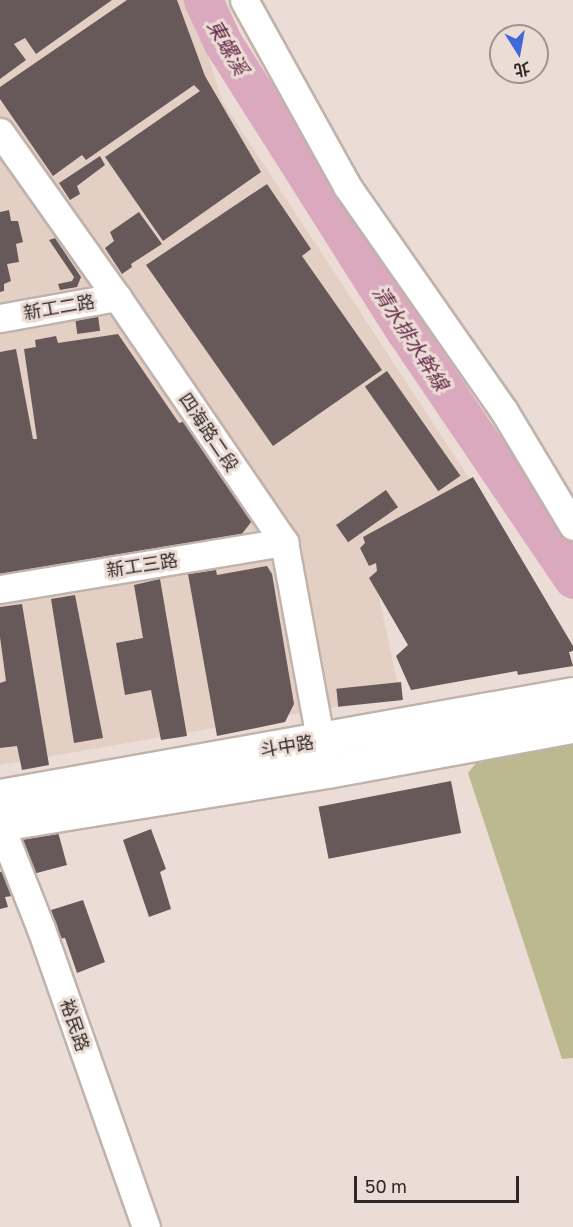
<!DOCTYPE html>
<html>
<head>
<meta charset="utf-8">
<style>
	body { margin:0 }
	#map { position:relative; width:573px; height:1227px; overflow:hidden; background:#ebddd6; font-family:"Golos Text","Noto Sans TC",sans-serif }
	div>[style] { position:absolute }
	.built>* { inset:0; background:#e4cfc5 }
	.green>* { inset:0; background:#bcb991 }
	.river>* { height:39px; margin:-19.5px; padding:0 19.5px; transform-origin:19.5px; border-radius:19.5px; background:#daa9be }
	.building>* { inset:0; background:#675959; transform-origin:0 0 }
	.roads { filter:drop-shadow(2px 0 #c0b3ac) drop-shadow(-2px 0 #c0b3ac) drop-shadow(0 2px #c0b3ac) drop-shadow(0 -2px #c0b3ac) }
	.minor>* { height:27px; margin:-13.5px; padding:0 13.5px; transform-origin:13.5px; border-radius:13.5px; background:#fff }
	.major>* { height:33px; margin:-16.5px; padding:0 16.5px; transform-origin:16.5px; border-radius:16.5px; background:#fff }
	span { translate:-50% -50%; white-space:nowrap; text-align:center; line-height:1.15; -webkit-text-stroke:6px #ebddd6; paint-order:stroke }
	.street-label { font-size:18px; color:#2d2826 }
	.water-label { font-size:20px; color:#652947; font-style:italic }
	.north { position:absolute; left:489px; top:24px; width:60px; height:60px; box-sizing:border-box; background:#ebddd6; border:2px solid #9f9590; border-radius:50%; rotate:169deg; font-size:16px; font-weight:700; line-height:24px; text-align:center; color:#2d2826 }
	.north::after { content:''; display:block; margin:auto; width:21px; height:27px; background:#4168da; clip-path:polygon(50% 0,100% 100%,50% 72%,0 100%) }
	.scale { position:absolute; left:354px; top:1176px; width:165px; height:27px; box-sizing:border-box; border:3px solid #2d2826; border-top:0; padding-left:8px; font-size:18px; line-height:21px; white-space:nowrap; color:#2d2826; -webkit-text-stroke:4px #ebddd6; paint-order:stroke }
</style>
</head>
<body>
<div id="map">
	<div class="built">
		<div style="clip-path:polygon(0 0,191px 0,222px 101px,494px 516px,375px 578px,400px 696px,0 765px)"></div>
	</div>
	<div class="green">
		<div style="clip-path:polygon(573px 732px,573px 1058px,562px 1059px,468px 773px,490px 746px)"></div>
	</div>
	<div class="river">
		<div style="left:203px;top:0;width:47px;rotate:65.1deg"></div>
		<div style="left:223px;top:43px;width:342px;rotate:57.7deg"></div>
		<div style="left:406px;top:332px;width:298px;rotate:55.9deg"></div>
	</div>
	<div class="building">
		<div style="clip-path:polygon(0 0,112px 0,36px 54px,25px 38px,14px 44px,26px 60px,0 79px)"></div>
		<div style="clip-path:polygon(127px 0,177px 0,205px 76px,261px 172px,163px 241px,105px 157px,200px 91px,194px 85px,86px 160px,82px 155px,53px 176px,0 99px,0 87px)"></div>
		<div style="clip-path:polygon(100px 156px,105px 165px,77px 186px,80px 194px,70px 200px,59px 183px)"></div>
		<div style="clip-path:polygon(267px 184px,311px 249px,302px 256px,382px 370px,273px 446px,146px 265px)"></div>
		<div style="clip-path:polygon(9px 210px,11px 221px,18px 221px,23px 242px,16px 244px,19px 262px,7px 264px,11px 281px,4px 284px,4px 291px,0 292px,0 212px)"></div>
		<div style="clip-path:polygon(139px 212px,162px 244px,131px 264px,132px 267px,122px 274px,105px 248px,114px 241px,110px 232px)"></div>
		<div style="clip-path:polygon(55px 238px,81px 277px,77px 287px,60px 290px,58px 284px,72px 281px,74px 277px,49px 240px)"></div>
		<div style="left:98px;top:316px;width:15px;height:23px;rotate:82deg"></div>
		<div style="clip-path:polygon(118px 334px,179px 423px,185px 421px,252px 521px,241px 535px,0 577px,0 352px,16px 349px,33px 439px,37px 439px,24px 349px,36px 347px,35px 340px,56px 336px,58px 343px)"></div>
		<div style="left:387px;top:371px;width:128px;height:27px;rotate:55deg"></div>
		<div style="clip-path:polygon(473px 477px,573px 646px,573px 651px,569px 652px,573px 666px,518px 675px,517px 671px,411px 690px,396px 656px,408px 645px,369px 578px,377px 571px,376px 563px,369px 566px,360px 548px,365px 543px,363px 537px)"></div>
		<div style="left:386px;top:490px;width:21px;height:61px;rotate:55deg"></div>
		<div style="clip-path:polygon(267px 566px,272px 574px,294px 704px,285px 722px,217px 736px,188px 574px,216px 570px,217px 575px)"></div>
		<div style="clip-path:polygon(160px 579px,187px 736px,161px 740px,151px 690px,125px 695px,116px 643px,143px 638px,134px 585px)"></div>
		<div style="clip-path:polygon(75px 595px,103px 738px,74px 743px,51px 599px)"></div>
		<div style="clip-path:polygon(22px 604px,49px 765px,22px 770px,17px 746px,0 748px,0 683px,6px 681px,0 637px,0 607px)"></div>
		<div style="left:401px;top:682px;width:18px;height:65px;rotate:84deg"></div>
		<div style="left:451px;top:781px;width:53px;height:135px;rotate:79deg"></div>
		<div style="clip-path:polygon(151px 829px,166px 869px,160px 872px,171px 909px,149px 917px,123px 840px)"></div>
		<div style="clip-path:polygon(58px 832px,67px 865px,33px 874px,20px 840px)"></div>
		<div style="clip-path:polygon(3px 871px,12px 896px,5px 897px,8px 907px,0 909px,0 872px)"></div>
		<div style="clip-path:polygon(83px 900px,105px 962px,77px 973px,65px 938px,57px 939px,48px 911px)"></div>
	</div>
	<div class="roads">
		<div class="minor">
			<div style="left:244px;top:0;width:213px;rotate:61deg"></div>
			<div style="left:347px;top:186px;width:274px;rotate:55.1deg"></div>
			<div style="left:504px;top:411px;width:134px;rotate:59deg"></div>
			<div style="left:0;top:132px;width:202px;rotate:54.7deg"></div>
			<div style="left:117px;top:297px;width:297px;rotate:55.7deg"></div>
			<div style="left:284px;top:542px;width:221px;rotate:79.6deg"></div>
			<div style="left:0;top:318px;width:119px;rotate:-10.2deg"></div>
			<div style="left:0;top:589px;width:288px;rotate:-9.4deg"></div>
			<div style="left:0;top:825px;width:112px;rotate:68.5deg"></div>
			<div style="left:41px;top:929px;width:316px;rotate:70.6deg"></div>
		</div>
		<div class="major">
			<div style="left:0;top:796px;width:582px;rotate:-10.09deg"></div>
			<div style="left:0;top:824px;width:331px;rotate:-9.2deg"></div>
			<div style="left:327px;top:771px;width:250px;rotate:-10.4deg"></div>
		</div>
	</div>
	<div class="street-label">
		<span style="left:59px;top:307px;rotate:-10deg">新工二路</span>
		<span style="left:209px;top:432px;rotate:56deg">四海路二段</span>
		<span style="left:142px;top:565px;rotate:-9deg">新工三路</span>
		<span style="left:287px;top:746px;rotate:-10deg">斗中路</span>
		<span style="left:75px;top:1025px;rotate:71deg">裕民路</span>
	</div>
	<div class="water-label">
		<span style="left:228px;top:47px;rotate:60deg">東螺溪</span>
		<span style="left:411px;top:338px;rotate:57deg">清水排水幹線</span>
	</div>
	<div class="north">北</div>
	<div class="scale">50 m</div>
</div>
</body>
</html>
